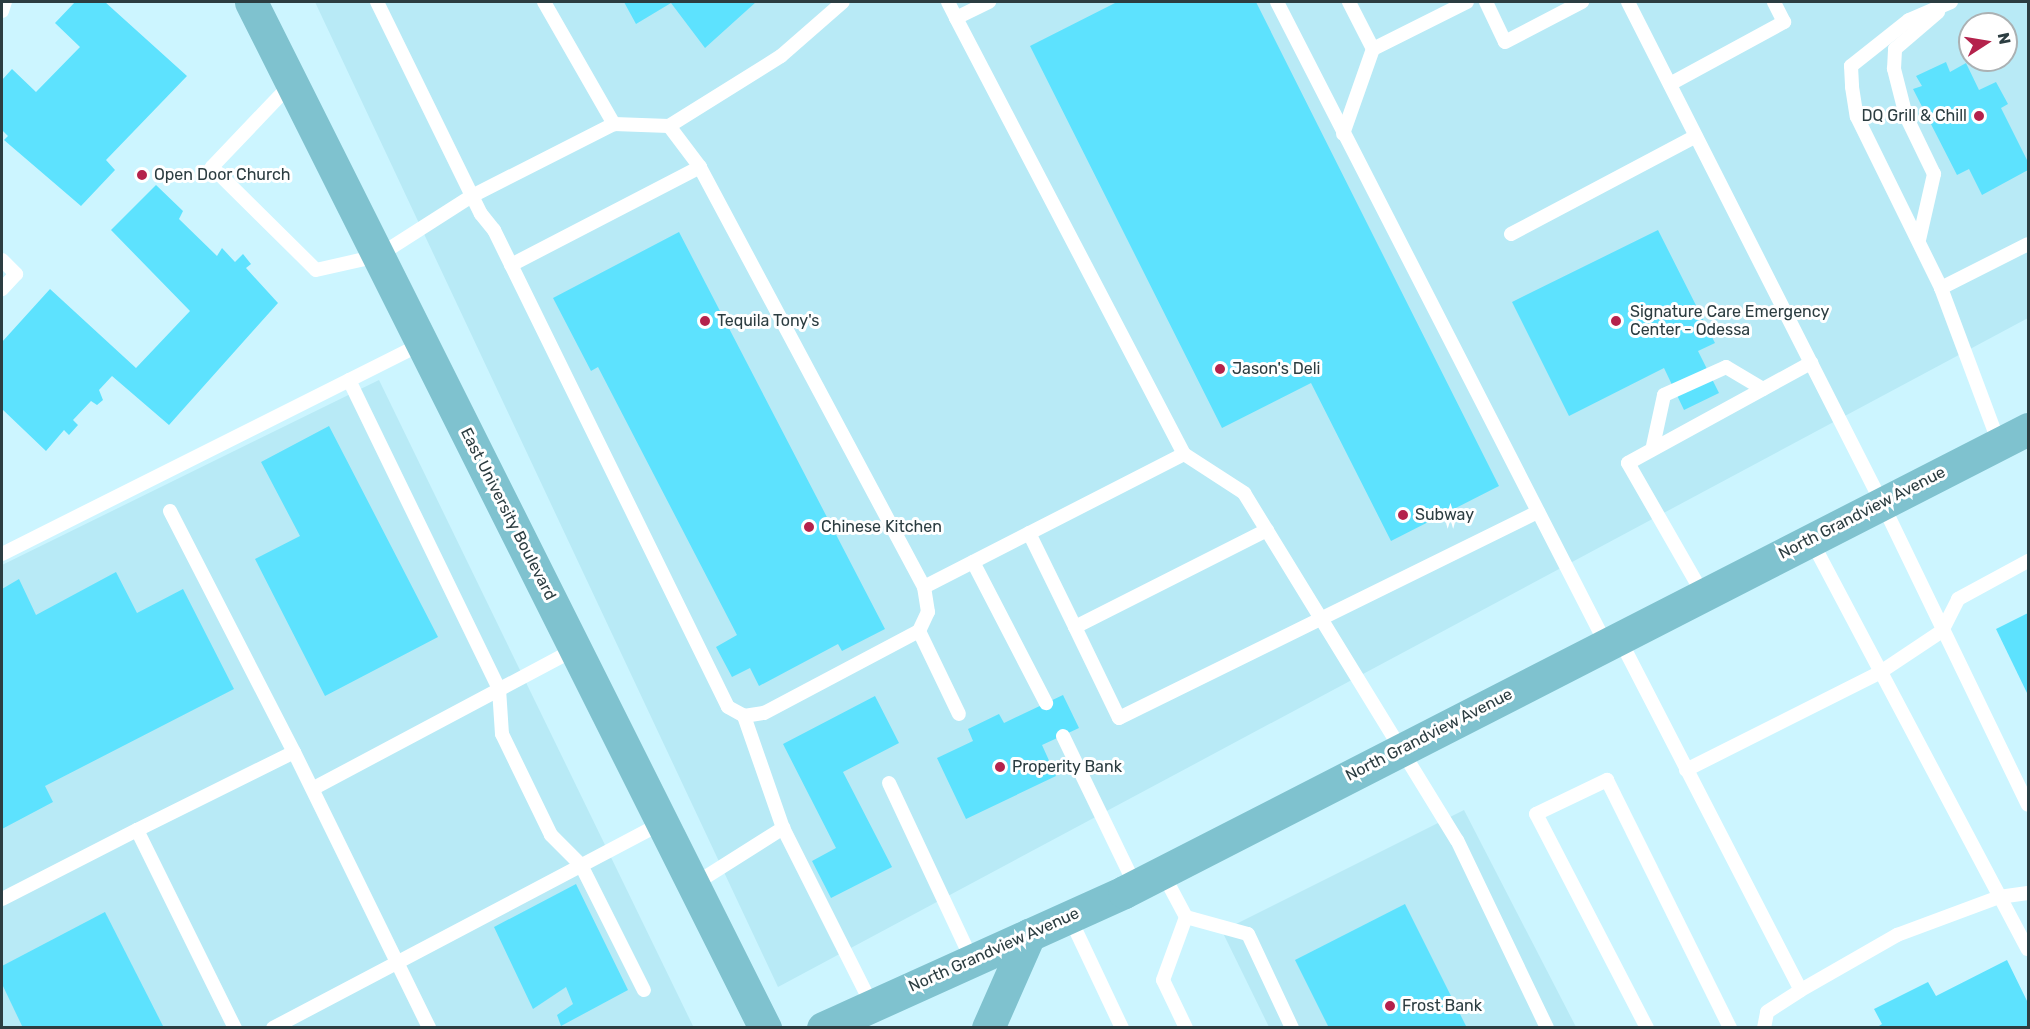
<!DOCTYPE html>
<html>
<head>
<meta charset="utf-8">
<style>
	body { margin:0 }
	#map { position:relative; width:2030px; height:1029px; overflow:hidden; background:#ccf5ff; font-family:Rubik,sans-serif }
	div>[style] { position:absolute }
	.built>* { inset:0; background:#b8eaf6 }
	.building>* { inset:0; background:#5de2fe }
	.lane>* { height:14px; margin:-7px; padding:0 7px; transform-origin:7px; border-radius:7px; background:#fff }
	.primary>* { height:33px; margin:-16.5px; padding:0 16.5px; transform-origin:16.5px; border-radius:16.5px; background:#7fc2cf }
	.dots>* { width:16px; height:16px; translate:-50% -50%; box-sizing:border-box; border:3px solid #fff; border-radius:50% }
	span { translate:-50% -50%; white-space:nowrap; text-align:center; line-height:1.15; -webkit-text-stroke:6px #fff; paint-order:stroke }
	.poi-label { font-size:16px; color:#2c3d41 }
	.right { translate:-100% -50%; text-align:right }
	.left { translate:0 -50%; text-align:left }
	.street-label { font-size:16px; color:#2c3d41 }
	.frame { position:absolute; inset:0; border:3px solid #2c3d41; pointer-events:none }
	.north { position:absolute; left:1958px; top:12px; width:60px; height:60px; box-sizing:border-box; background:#fff; border:2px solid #abb1b3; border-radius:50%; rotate:78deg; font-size:16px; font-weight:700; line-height:24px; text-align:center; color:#2c3d41 }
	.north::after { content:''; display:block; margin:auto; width:21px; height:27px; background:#b4224c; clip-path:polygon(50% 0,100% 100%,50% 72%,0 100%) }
</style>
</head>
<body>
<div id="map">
	<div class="built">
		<div style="clip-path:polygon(evenodd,315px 2px,2028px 2px,2028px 318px,778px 987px,315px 2px,1970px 24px,2006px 24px,2006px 60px,1970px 60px,1970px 24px)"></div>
		<div style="clip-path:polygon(379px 380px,693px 1026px,2px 1028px,2px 565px)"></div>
		<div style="clip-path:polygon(1464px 810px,1576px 1027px,1269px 1027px,1222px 931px)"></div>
	</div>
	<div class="building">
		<div style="clip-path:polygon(75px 2px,105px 2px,187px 76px,106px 160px,115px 170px,81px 206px,4px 140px,8px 136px,2px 130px,2px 80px,12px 69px,36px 92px,80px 47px,55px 23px)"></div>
		<div style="clip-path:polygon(624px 2px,756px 2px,705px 48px,671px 3px,636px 24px)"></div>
		<div style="clip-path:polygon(1117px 2px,1256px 2px,1499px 486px,1391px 541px,1311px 383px,1222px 428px,1030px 46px)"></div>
		<div style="clip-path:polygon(1946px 62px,1950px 72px,1966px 63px,1979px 90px,1996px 82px,2008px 104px,2001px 108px,2028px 162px,2028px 170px,1982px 195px,1969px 169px,1957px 175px,1913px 89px,1922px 86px,1916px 76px)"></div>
		<div style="clip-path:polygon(156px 185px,183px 211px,179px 219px,217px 256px,222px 248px,235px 262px,243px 254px,251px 264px,246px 268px,278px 303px,169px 425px,112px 376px,99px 390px,103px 400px,97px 405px,91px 401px,73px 420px,78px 425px,69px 435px,64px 430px,46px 451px,2px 409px,2px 342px,50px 289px,136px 368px,190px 311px,111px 230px)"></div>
		<div style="clip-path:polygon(1658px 230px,1715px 343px,1698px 351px,1719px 393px,1684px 410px,1664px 368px,1569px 416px,1512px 302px)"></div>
		<div style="clip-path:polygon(679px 232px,885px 629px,842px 651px,838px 644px,759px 686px,750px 668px,732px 677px,716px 647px,737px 635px,598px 367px,591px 371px,553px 298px)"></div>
		<div style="clip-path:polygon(329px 426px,438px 637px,325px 696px,255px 559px,300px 536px,261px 462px)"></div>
		<div style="clip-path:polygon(116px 572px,137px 613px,183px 589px,234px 689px,45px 786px,53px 802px,2px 829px,2px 589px,19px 579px,36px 615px)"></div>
		<div style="clip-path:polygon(2028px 613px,2028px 695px,1996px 629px)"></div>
		<div style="clip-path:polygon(1063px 695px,1079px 728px,1042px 745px,1056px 776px,966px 819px,937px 758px,973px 741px,968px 729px,999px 714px,1004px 723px)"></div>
		<div style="clip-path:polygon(875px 696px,899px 743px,843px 772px,892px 867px,831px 898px,812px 861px,836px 848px,783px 744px)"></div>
		<div style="clip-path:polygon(576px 884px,628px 990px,561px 1026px,557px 1015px,573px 1004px,566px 987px,533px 1009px,494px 927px)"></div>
		<div style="clip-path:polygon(1405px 904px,1467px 1028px,1329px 1028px,1295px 960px)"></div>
		<div style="clip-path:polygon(105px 912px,163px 1026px,23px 1028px,2px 984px,2px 966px)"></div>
		<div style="clip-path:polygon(2007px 960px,2028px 1003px,2028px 1028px,1876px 1028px,1882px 1024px,1874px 1009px,1928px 982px,1936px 996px)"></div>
	</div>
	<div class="lane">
		<div style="left:377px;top:2px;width:236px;rotate:63.9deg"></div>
		<div style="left:481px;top:214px;width:21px;rotate:51deg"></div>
		<div style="left:494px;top:230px;width:531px;rotate:63.87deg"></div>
		<div style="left:728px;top:707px;width:18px;rotate:29deg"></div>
		<div style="left:744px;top:716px;width:20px;rotate:-9deg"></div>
		<div style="left:764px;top:713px;width:175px;rotate:-27.9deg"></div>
		<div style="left:919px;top:631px;width:21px;rotate:-65deg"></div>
		<div style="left:928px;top:612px;width:25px;rotate:-99deg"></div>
		<div style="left:924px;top:587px;width:476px;rotate:-118.1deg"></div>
		<div style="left:700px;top:167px;width:51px;rotate:-127.1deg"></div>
		<div style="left:544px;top:2px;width:141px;rotate:60.2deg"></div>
		<div style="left:948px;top:2px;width:18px;rotate:63deg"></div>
		<div style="left:956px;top:18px;width:37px;rotate:-26deg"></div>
		<div style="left:1277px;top:2px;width:721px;rotate:62.87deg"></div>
		<div style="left:1486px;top:2px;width:44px;rotate:64.6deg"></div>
		<div style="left:1505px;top:42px;width:87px;rotate:-27.5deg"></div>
		<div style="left:1628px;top:2px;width:562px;rotate:63.12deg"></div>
		<div style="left:1882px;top:503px;width:335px;rotate:64.2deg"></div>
		<div style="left:1951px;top:2px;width:46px;rotate:156.8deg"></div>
		<div style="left:1909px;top:20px;width:74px;rotate:141.6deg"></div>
		<div style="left:1851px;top:66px;width:21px;rotate:87deg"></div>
		<div style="left:1852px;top:87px;width:30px;rotate:81deg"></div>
		<div style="left:1857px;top:117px;width:191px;rotate:63.8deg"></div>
		<div style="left:1941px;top:288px;width:165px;rotate:69.5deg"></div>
		<div style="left:2px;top:11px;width:9px;rotate:-72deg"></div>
		<div style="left:956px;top:18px;width:492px;rotate:62.4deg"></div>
		<div style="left:1184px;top:454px;width:72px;rotate:33deg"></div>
		<div style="left:1244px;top:493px;width:407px;rotate:58.5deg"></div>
		<div style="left:1457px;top:840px;width:208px;rotate:64.4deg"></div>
		<div style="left:1373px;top:49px;width:105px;rotate:-26.6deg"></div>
		<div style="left:291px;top:84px;width:115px;rotate:133.6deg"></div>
		<div style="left:212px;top:167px;width:146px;rotate:44.7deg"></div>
		<div style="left:316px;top:270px;width:64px;rotate:-12.7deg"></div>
		<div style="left:378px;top:256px;width:112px;rotate:-32.6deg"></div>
		<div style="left:472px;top:196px;width:159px;rotate:-26.9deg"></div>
		<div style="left:614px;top:124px;width:55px;rotate:2.1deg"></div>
		<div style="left:669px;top:126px;width:132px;rotate:-32deg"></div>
		<div style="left:781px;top:56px;width:82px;rotate:-41.1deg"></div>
		<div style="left:1670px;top:84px;width:130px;rotate:-28.5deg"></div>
		<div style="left:1784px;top:22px;width:22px;rotate:-117deg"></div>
		<div style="left:1343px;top:134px;width:90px;rotate:-70.6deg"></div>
		<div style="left:1373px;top:49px;width:53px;rotate:-117.1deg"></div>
		<div style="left:1511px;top:234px;width:209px;rotate:-27.9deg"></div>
		<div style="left:1919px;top:240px;width:68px;rotate:-77.2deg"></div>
		<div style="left:1934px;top:174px;width:64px;rotate:-115.8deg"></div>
		<div style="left:1906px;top:116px;width:49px;rotate:-104.3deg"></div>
		<div style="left:1894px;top:69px;width:20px;rotate:-87deg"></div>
		<div style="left:1895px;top:49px;width:57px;rotate:-40.7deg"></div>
		<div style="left:2px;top:260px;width:20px;rotate:45deg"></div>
		<div style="left:16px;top:274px;width:21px;rotate:133deg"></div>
		<div style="left:511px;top:265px;width:213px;rotate:-27.4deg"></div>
		<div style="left:1941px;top:288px;width:97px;rotate:-26.8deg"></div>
		<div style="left:349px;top:380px;width:343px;rotate:64.1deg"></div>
		<div style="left:499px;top:689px;width:45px;rotate:86.2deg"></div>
		<div style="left:502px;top:734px;width:112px;rotate:64.1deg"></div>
		<div style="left:551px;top:835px;width:42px;rotate:45deg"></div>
		<div style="left:581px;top:865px;width:140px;rotate:63.3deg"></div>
		<div style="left:1653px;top:446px;width:52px;rotate:-77.8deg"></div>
		<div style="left:1664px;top:395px;width:68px;rotate:-24.3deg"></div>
		<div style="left:1726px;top:367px;width:43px;rotate:30.7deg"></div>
		<div style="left:170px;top:511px;width:271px;rotate:62.8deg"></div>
		<div style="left:1267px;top:530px;width:215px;rotate:153.2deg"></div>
		<div style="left:1075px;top:627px;width:101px;rotate:64.2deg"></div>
		<div style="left:1119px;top:718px;width:467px;rotate:-26.2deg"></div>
		<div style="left:1029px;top:533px;width:105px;rotate:63.9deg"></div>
		<div style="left:1811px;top:540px;width:463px;rotate:62.1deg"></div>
		<div style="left:2px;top:554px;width:471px;rotate:-26.6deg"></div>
		<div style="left:973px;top:562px;width:159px;rotate:62.6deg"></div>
		<div style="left:924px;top:587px;width:292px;rotate:-27.1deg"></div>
		<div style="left:1703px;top:594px;width:151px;rotate:-119.8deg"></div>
		<div style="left:1628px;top:463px;width:209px;rotate:-28.7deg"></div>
		<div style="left:919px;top:631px;width:92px;rotate:64.3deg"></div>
		<div style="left:1619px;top:638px;width:396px;rotate:62.7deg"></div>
		<div style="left:1801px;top:990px;width:111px;rotate:-29.8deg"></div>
		<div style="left:1897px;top:935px;width:109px;rotate:-20.4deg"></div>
		<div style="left:1999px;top:897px;width:29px;rotate:-8deg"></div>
		<div style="left:1063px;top:736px;width:165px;rotate:64.2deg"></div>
		<div style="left:1686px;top:770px;width:216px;rotate:-26.7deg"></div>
		<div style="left:1879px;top:673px;width:76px;rotate:-33.7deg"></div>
		<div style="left:1942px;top:631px;width:36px;rotate:-63deg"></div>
		<div style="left:1958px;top:599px;width:80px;rotate:-28.5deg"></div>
		<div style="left:889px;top:783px;width:195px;rotate:64.9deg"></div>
		<div style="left:314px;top:788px;width:296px;rotate:-28deg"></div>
		<div style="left:783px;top:828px;width:198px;rotate:63.3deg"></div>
		<div style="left:137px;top:830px;width:175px;rotate:-26.4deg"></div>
		<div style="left:294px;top:752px;width:307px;rotate:63.9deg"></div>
		<div style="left:1162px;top:872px;width:51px;rotate:61.9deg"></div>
		<div style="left:1186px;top:917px;width:64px;rotate:15.3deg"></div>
		<div style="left:1248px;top:934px;width:104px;rotate:64.9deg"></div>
		<div style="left:693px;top:885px;width:107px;rotate:-32.3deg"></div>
		<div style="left:783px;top:828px;width:119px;rotate:-109.2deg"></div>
		<div style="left:2px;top:899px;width:152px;rotate:-27.1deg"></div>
		<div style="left:137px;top:830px;width:221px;rotate:63.7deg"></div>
		<div style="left:1069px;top:916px;width:124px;rotate:64.7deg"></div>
		<div style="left:273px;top:1028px;width:440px;rotate:-27.8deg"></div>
		<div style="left:1186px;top:1028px;width:53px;rotate:-115.6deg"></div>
		<div style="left:1163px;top:980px;width:67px;rotate:-69.9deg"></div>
		<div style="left:1647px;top:1028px;width:241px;rotate:-117.4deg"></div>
		<div style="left:1536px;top:814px;width:79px;rotate:-25.6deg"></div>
		<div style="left:1607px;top:780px;width:277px;rotate:63.6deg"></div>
		<div style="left:1764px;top:1028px;width:16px;rotate:-79deg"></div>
		<div style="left:1767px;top:1012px;width:40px;rotate:-32.9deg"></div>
	</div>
	<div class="primary">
		<div style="left:251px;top:2px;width:1148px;rotate:63.39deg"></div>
		<div style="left:823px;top:1028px;width:330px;rotate:-24.3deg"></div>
		<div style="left:1124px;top:892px;width:1016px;rotate:-27.12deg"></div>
		<div style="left:988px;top:1028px;width:102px;rotate:-66.2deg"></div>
	</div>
	<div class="dots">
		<div style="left:1979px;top:116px;background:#b4224c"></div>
		<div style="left:142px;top:175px;background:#b4224c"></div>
		<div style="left:705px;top:321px;background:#b4224c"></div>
		<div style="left:1616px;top:321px;background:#b4224c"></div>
		<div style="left:1220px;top:369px;background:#b4224c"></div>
		<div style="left:1403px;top:515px;background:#b4224c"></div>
		<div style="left:809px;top:527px;background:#b4224c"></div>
		<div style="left:1000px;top:767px;background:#b4224c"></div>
		<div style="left:1390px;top:1006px;background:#b4224c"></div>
	</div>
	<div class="poi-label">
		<span class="right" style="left:1967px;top:116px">DQ Grill &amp; Chill</span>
		<span class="left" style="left:154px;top:175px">Open Door Church</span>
		<span class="left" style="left:1630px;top:321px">Signature Care Emergency<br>Center - Odessa</span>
		<span class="left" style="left:717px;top:321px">Tequila Tony's</span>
		<span class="left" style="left:1232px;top:369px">Jason's Deli</span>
		<span class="left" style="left:1415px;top:515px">Subway</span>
		<span class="left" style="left:821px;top:527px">Chinese Kitchen</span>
		<span class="left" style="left:1012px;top:767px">Properity Bank</span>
		<span class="left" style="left:1402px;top:1006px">Frost Bank</span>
	</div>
	<div class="street-label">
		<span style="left:1862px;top:513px;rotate:-27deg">North Grandview Avenue</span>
		<span style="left:508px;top:514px;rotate:63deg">East University Boulevard</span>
		<span style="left:1429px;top:735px;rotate:-27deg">North Grandview Avenue</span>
		<span style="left:994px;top:950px;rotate:-24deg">North Grandview Avenue</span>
	</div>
	<div class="frame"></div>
	<div class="north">N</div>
</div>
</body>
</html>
